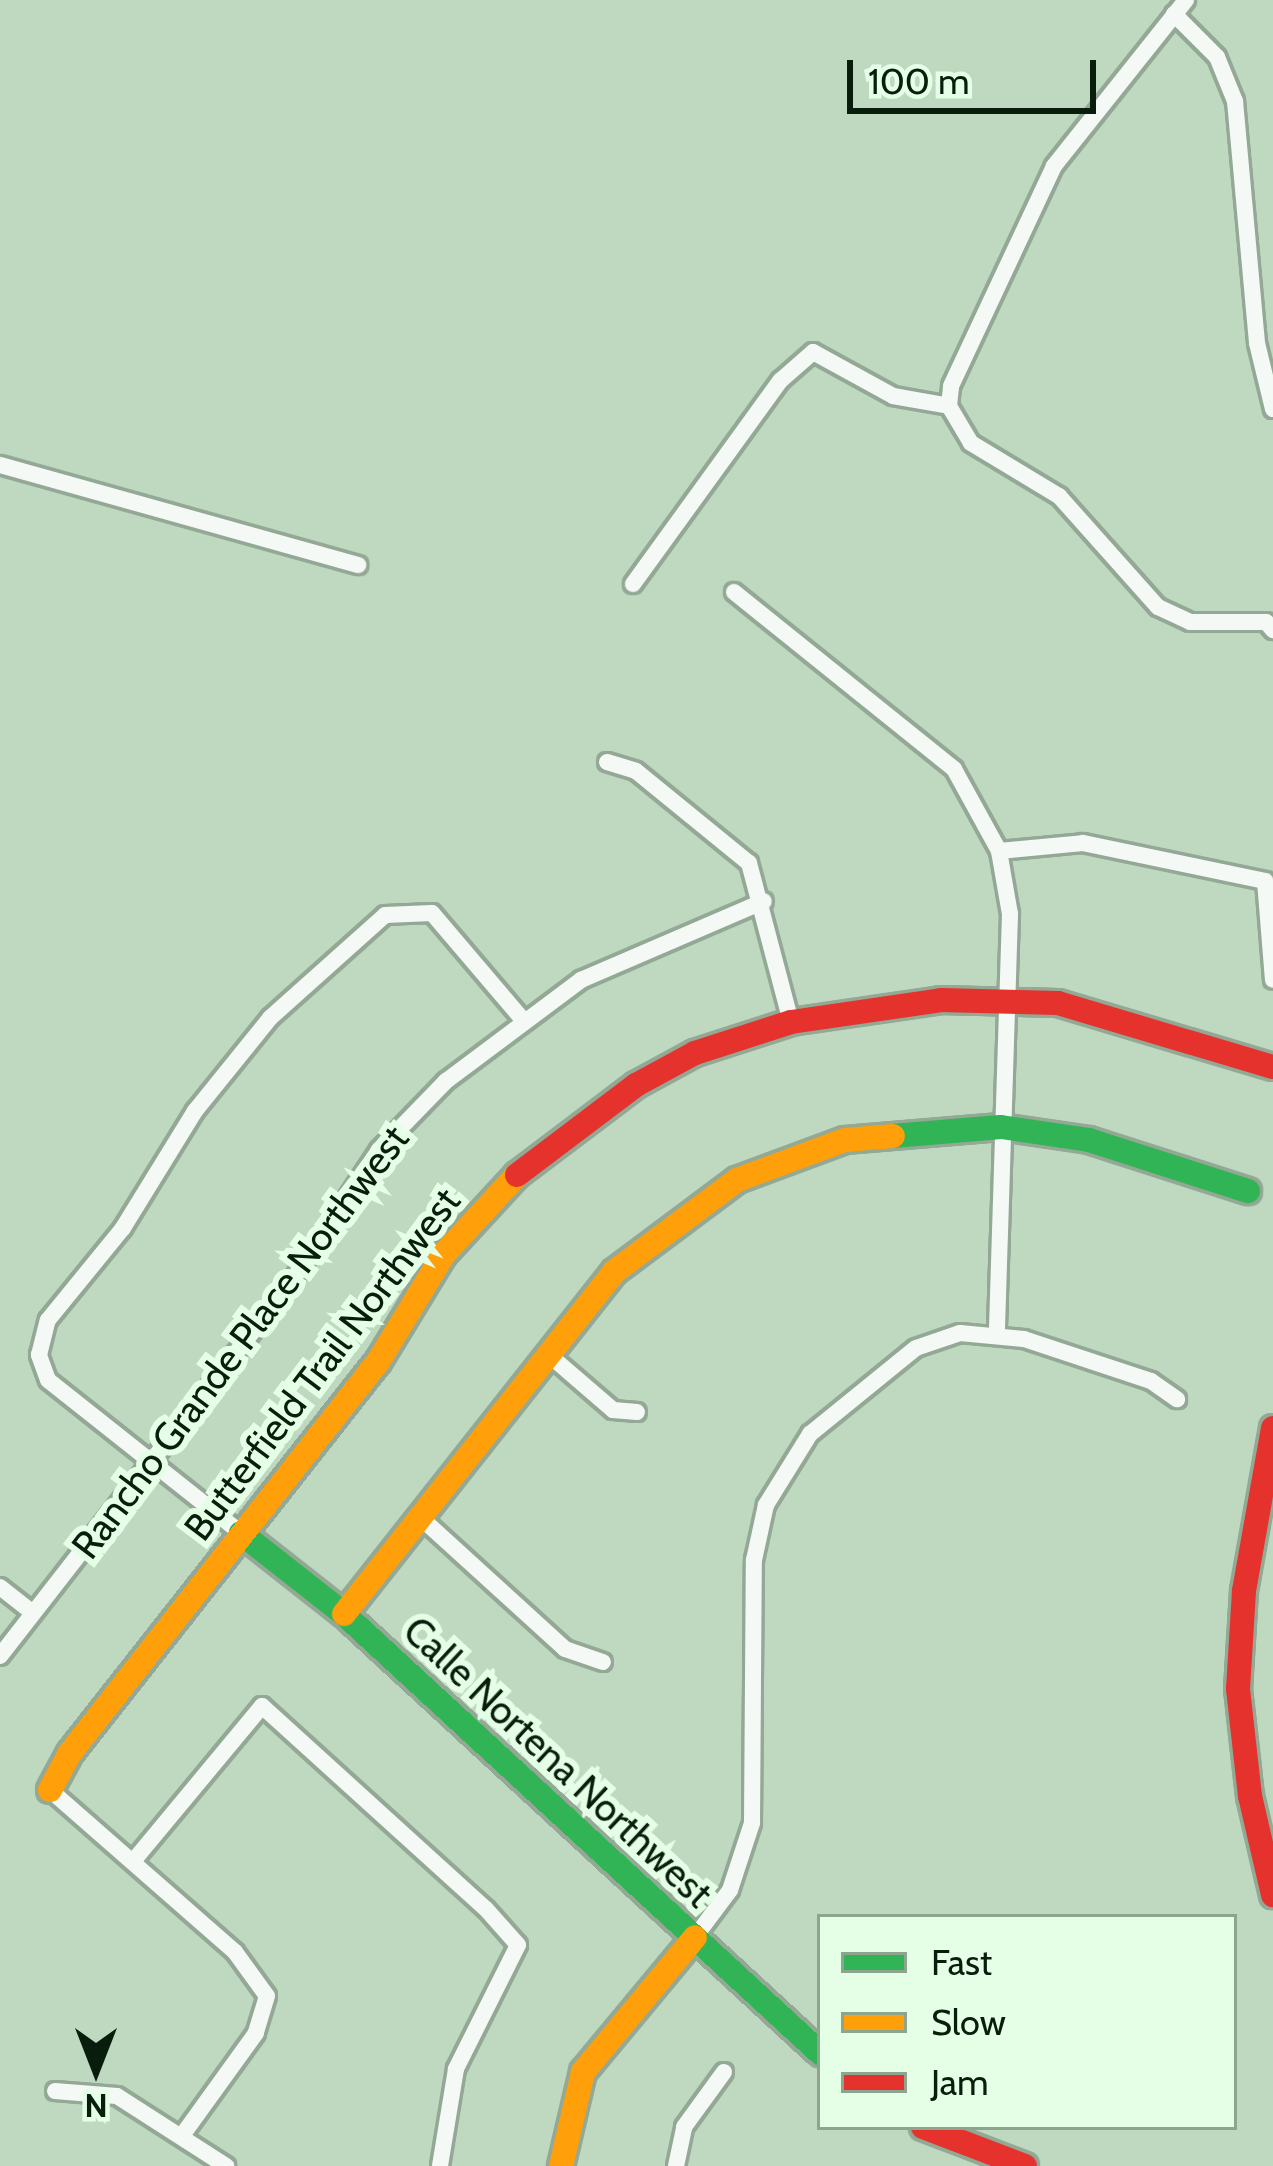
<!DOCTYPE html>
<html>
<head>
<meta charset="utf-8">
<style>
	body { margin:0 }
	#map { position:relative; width:1273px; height:2166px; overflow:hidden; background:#bed9c0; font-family:Cabin,sans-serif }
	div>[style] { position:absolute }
	.roads { filter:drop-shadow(3px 0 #93a895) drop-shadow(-3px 0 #93a895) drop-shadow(0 3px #93a895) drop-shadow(0 -3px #93a895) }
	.street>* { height:16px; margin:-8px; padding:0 8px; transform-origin:8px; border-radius:8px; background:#f5f9f6 }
	.fast>* { height:24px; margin:-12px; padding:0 12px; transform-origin:12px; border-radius:12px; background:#30b455 }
	.slow>* { height:24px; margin:-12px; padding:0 12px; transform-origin:12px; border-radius:12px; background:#ff9f0a }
	.jam>* { height:24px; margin:-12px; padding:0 12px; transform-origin:12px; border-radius:12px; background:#e5322d }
	span { translate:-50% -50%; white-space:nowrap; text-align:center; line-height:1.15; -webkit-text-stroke:12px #e5ffe6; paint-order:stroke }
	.street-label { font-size:39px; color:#091d0c }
	.legend { position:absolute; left:817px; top:1914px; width:420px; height:216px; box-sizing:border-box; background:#e5ffe6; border:3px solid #8da58f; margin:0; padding:15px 21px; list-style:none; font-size:36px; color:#091d0c }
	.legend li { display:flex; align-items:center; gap:24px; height:60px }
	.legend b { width:60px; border:3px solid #8da58f }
	.north { position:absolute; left:36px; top:2010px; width:120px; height:120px; -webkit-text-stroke:9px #e5ffe6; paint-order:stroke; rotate:180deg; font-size:33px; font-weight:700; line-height:48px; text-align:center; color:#091d0c }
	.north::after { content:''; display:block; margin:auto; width:42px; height:54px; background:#091d0c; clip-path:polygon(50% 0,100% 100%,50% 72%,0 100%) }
	.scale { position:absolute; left:847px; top:60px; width:249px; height:54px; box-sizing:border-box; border:6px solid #091d0c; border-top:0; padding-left:15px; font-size:36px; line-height:42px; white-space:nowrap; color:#091d0c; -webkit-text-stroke:9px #e5ffe6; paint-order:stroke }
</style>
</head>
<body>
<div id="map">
	<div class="roads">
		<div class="street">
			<div style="left:1174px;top:14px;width:61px;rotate:45deg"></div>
			<div style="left:1217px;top:57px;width:48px;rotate:67.8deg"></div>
			<div style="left:1235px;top:101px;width:243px;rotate:84.8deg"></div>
			<div style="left:1257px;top:343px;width:68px;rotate:76.4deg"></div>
			<div style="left:949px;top:406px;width:20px;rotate:-84deg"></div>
			<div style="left:951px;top:386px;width:243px;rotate:-64.9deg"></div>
			<div style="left:1054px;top:166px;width:212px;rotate:-51.5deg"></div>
			<div style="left:0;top:465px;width:372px;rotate:15.6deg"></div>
			<div style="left:633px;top:584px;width:251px;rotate:-54.1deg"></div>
			<div style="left:780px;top:381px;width:44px;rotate:-41.3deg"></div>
			<div style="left:813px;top:352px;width:91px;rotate:28.8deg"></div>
			<div style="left:893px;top:396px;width:57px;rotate:10.1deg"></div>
			<div style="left:949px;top:406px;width:43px;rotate:59.3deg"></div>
			<div style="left:971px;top:443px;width:103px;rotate:31.1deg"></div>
			<div style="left:1059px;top:496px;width:149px;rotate:48.3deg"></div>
			<div style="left:1158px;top:607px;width:35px;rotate:25deg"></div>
			<div style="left:1190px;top:622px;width:76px"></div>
			<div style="left:1266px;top:622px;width:11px;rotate:49deg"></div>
			<div style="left:734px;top:592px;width:282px;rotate:38.8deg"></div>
			<div style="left:954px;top:769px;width:94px;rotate:61.2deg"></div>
			<div style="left:999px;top:851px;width:64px;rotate:80.1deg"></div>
			<div style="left:1010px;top:914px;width:417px;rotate:91.8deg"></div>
			<div style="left:607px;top:762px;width:30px;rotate:17deg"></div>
			<div style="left:636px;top:771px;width:146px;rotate:39.2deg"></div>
			<div style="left:749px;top:863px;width:164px;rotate:75.2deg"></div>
			<div style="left:999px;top:851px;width:84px;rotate:-5.4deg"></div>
			<div style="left:1083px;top:843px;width:186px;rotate:11.8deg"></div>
			<div style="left:1265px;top:881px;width:99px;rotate:85.4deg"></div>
			<div style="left:548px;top:1354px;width:86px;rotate:40.7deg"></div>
			<div style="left:613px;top:1410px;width:24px;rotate:5deg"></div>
			<div style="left:420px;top:1517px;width:196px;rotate:42.3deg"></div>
			<div style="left:565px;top:1649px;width:40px;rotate:18.9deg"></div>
			<div style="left:241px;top:1533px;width:246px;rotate:-141.6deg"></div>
			<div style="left:48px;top:1380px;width:27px;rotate:-110deg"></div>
			<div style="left:39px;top:1355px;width:36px;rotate:-76deg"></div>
			<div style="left:48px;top:1320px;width:119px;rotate:-50.8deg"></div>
			<div style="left:123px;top:1228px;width:137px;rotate:-58.4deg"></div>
			<div style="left:195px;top:1111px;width:119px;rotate:-51.1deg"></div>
			<div style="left:270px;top:1018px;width:154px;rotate:-41.8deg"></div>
			<div style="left:385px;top:915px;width:47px;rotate:-2.4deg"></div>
			<div style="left:432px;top:913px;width:140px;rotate:49.6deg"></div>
			<div style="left:0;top:1587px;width:42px;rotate:38.2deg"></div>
			<div style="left:0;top:1656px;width:479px;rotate:-52.1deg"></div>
			<div style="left:294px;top:1278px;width:154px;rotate:-56.4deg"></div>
			<div style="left:379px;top:1150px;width:96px;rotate:-45.8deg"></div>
			<div style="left:446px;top:1081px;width:169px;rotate:-36.8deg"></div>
			<div style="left:581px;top:980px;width:199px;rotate:-23.3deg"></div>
			<div style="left:50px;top:1790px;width:246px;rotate:41.2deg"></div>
			<div style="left:235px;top:1952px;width:54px;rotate:54deg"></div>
			<div style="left:267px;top:1996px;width:39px;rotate:107deg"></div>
			<div style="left:256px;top:2033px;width:123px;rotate:125.8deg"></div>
			<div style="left:135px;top:1859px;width:199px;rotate:-50.3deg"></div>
			<div style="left:262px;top:1706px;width:302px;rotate:42.2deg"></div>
			<div style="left:486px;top:1909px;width:48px;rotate:48.4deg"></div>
			<div style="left:518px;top:1945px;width:139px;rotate:116.6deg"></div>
			<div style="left:456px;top:2069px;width:98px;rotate:99.4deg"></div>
			<div style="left:695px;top:1937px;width:59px;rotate:-53.3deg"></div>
			<div style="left:730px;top:1890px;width:71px;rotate:-71.8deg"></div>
			<div style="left:752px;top:1823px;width:263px;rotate:-89.6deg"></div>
			<div style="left:754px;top:1560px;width:56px;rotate:-77.7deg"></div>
			<div style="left:766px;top:1505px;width:84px;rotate:-58.2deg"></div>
			<div style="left:810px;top:1434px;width:136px;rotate:-39.1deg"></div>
			<div style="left:916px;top:1348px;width:46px;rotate:-18.8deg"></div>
			<div style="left:960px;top:1333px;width:64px;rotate:5.4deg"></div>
			<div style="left:1024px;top:1339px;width:134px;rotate:18.3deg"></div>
			<div style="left:1151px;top:1381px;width:32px;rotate:35deg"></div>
			<div style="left:55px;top:2091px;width:62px;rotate:4.6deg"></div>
			<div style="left:117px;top:2096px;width:130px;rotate:32.7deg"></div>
			<div style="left:676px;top:2166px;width:40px;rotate:-78deg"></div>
			<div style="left:684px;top:2127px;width:68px;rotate:-54deg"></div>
		</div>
		<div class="fast">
			<div style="left:893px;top:1136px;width:108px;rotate:-4.8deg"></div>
			<div style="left:1001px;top:1127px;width:89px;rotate:8.4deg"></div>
			<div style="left:1089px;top:1140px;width:167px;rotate:17.8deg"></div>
			<div style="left:241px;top:1533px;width:131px;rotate:38.2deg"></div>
			<div style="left:344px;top:1614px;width:648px;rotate:42.68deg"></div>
		</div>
		<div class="slow">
			<div style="left:344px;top:1614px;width:436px;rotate:-51.7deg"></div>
			<div style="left:614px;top:1272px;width:154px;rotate:-36.8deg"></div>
			<div style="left:737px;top:1180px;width:115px;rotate:-20.3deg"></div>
			<div style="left:845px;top:1140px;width:48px;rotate:-4.8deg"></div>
			<div style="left:50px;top:1790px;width:42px;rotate:-61.6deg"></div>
			<div style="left:70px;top:1753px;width:498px;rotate:-51.8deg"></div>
			<div style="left:378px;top:1362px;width:127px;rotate:-58.6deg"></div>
			<div style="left:444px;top:1254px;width:108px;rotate:-47.3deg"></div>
			<div style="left:561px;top:2166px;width:97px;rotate:-76.8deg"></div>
			<div style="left:583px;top:2072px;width:175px;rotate:-50.3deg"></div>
		</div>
		<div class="jam">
			<div style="left:517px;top:1175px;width:149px;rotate:-37.1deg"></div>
			<div style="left:636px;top:1085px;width:67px;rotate:-28.5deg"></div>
			<div style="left:695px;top:1053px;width:101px;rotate:-17.9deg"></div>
			<div style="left:791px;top:1022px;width:152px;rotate:-8.3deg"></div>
			<div style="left:941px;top:1000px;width:117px;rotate:1.5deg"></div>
			<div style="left:1058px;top:1003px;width:224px;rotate:16.6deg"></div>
			<div style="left:1273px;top:1428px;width:166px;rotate:100.1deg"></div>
			<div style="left:1244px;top:1591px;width:98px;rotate:93.5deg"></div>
			<div style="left:1238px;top:1689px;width:108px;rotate:83.6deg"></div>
			<div style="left:1250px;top:1796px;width:102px;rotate:76.9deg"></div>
			<div style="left:923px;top:2127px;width:109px;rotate:20.9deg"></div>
		</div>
	</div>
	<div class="street-label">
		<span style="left:240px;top:1342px;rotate:-53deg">Rancho Grande Place Northwest</span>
		<span style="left:322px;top:1364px;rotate:-53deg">Butterfield Trail Northwest</span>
		<span style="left:558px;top:1762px;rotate:43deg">Calle Nortena Northwest</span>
	</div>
	<ul class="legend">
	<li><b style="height:15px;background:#30b455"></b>Fast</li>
	<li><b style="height:15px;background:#ff9f0a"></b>Slow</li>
	<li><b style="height:15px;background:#e5322d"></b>Jam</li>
	</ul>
	<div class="north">N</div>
	<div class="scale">100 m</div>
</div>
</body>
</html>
